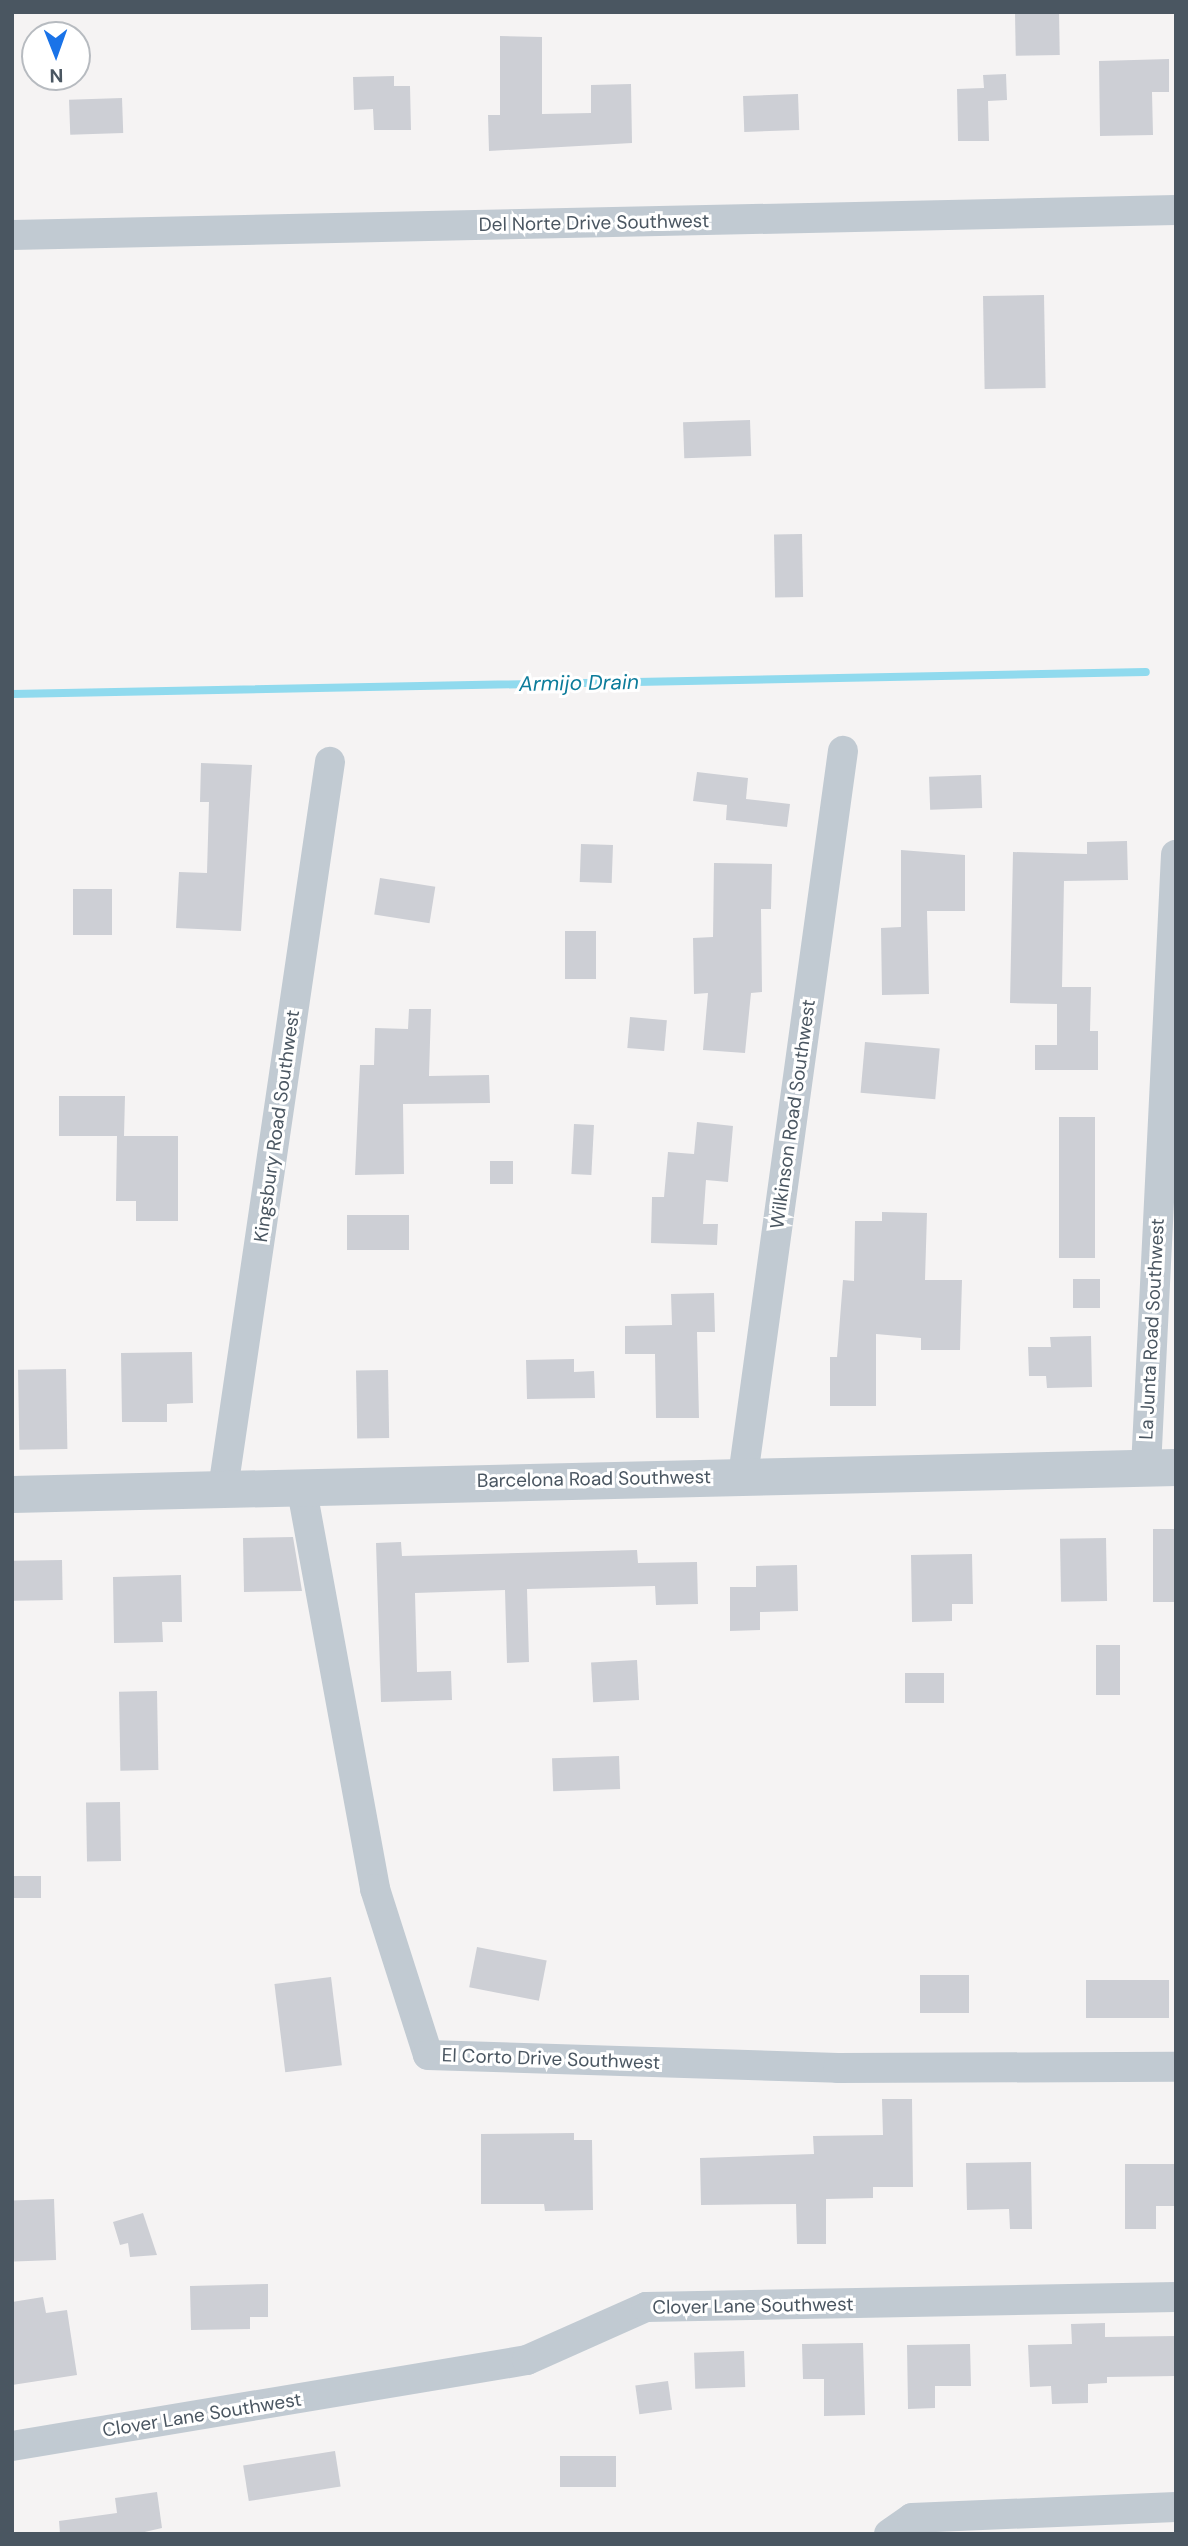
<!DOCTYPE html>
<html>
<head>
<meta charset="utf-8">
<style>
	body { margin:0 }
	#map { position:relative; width:1188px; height:2546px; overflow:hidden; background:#f5f3f3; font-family:"DM Sans",sans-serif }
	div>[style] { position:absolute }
	.stream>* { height:8px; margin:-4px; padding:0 4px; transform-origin:4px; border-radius:4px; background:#90daee }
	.building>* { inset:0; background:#cdcfd5; transform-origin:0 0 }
	.minor>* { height:30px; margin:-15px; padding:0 15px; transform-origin:15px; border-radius:15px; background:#c1cad2 }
	.tertiary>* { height:37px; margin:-18.5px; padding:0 18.5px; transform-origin:18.5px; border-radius:18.5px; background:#c1cad2 }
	span { translate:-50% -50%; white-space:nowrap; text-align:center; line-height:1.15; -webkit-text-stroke:6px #fff; paint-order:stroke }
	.street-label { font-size:19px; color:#4a5661 }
	.water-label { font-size:21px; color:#0c7c9b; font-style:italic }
	.frame { position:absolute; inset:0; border:14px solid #4a5661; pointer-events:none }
	.north { position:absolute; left:21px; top:21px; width:70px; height:70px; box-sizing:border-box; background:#fff; border:2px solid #b7bbc0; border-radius:50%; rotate:179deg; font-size:19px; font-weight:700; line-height:28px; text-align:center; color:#4a5661 }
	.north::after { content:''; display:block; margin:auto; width:24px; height:32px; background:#1a73e8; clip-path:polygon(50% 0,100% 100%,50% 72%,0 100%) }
</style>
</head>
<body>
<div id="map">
	<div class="stream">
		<div style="left:12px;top:694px;width:1134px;rotate:-1.11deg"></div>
	</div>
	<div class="building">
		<div style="left:1059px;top:12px;width:43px;height:44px;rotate:89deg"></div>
		<div style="clip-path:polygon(500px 36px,542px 37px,542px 114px,591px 113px,591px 85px,631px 84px,632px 143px,489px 151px,488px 115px,500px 115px)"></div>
		<div style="clip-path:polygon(1169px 59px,1169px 92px,1152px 92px,1153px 135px,1100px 136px,1099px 61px)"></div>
		<div style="clip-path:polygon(1006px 74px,1007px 100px,988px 101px,989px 141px,958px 141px,957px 89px,984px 88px,983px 75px)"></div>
		<div style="clip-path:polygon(394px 76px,394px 86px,410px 86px,411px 130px,374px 130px,373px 109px,354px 110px,353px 77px)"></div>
		<div style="left:798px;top:94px;width:36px;height:55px;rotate:88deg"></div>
		<div style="left:122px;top:98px;width:35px;height:53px;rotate:88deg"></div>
		<div style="left:1044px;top:295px;width:93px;height:61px;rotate:89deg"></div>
		<div style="left:750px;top:420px;width:36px;height:67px;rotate:88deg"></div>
		<div style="left:802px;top:534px;width:63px;height:28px;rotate:89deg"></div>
		<div style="clip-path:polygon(201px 763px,252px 765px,241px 931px,176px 928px,179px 872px,207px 873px,209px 802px,200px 802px)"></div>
		<div style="clip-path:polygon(697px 772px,748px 778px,746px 799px,790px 804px,787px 827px,726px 820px,727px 805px,693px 801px)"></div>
		<div style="left:981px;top:775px;width:33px;height:52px;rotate:88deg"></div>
		<div style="clip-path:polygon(1127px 841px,1128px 880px,1064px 881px,1062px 987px,1091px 987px,1090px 1031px,1098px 1031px,1098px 1070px,1035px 1070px,1035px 1045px,1057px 1045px,1057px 1004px,1010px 1003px,1013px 852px,1087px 854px,1087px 842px)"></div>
		<div style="left:581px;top:844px;width:32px;height:38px;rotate:2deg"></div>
		<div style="clip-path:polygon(901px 850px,965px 855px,965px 911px,927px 911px,929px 994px,882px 995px,881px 928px,901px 927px)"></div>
		<div style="clip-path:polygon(714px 863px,772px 864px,771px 909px,761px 909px,762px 992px,751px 993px,745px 1053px,703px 1050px,708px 993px,694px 994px,693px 938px,713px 937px)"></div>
		<div style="left:380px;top:878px;width:56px;height:37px;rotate:9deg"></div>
		<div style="left:73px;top:889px;width:39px;height:46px"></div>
		<div style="left:565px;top:931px;width:31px;height:48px"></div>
		<div style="clip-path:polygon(409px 1009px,431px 1009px,429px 1076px,489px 1075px,490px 1103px,403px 1104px,404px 1174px,355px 1175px,360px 1065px,374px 1065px,375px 1028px,408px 1029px)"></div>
		<div style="left:630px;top:1017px;width:37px;height:31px;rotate:5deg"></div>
		<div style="left:865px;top:1042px;width:75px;height:51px;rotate:5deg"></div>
		<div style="clip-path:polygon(59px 1096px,125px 1096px,124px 1136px,178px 1136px,178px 1221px,136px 1221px,136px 1201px,116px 1201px,117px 1136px,59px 1136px)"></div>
		<div style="left:1059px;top:1117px;width:36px;height:141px"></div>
		<div style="clip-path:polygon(697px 1122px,733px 1126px,728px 1182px,706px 1180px,703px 1224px,718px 1224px,717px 1245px,651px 1243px,652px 1197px,664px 1197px,668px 1152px,694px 1154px)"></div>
		<div style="left:574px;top:1124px;width:20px;height:50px;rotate:3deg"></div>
		<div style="left:513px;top:1161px;width:23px;height:23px;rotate:90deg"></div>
		<div style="clip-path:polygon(882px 1212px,927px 1213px,925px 1280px,962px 1280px,960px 1350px,921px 1350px,921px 1338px,876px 1334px,876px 1406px,830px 1406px,830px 1357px,837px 1357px,843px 1280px,854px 1281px,855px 1221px,882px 1221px)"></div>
		<div style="left:409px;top:1215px;width:35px;height:62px;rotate:90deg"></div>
		<div style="left:1073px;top:1279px;width:27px;height:29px"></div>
		<div style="clip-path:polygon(714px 1293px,715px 1332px,697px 1332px,699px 1418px,656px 1418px,655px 1354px,625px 1354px,625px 1326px,672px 1325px,671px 1294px)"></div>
		<div style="clip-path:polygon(1091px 1336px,1092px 1387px,1047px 1388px,1046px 1376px,1029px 1376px,1028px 1347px,1051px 1347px,1050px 1337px)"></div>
		<div style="clip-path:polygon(192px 1352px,193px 1403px,167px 1404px,167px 1422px,122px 1422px,121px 1353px)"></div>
		<div style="clip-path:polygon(574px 1359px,574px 1372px,594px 1371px,595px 1398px,527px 1399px,526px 1360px)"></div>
		<div style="left:66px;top:1369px;width:80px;height:48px;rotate:89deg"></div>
		<div style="left:388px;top:1370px;width:68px;height:32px;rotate:89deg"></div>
		<div style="left:1176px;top:1529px;width:73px;height:23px;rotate:90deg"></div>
		<div style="clip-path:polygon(293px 1537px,302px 1591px,244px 1592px,243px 1538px)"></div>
		<div style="left:1106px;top:1538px;width:63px;height:46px;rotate:89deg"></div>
		<div style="clip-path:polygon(401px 1542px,402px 1556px,637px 1550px,638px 1563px,697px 1562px,698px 1604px,656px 1605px,655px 1586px,527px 1589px,529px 1662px,507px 1663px,505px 1590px,415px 1593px,417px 1672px,451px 1671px,452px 1700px,381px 1702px,376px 1543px)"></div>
		<div style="clip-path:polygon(972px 1554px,973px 1604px,952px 1604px,952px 1621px,912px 1622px,911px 1555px)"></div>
		<div style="left:62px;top:1560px;width:40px;height:50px;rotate:89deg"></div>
		<div style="clip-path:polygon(797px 1565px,798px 1611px,760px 1612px,760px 1630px,730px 1631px,730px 1587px,756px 1587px,756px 1566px)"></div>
		<div style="clip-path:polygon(181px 1575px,182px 1622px,162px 1622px,163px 1642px,114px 1643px,113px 1577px)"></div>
		<div style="left:1096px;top:1645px;width:24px;height:50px"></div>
		<div style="left:637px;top:1660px;width:40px;height:46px;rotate:87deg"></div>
		<div style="left:944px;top:1673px;width:30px;height:39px;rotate:90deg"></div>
		<div style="left:157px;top:1691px;width:79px;height:38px;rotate:89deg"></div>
		<div style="left:619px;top:1756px;width:33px;height:67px;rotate:88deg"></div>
		<div style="left:120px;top:1802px;width:59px;height:34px;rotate:89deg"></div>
		<div style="left:12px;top:1876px;width:29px;height:22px"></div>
		<div style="left:477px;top:1947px;width:71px;height:41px;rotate:11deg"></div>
		<div style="left:920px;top:1975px;width:49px;height:38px"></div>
		<div style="left:331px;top:1977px;width:89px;height:57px;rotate:83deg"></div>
		<div style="left:1169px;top:1980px;width:38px;height:83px;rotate:90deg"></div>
		<div style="clip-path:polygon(882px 2099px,912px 2099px,913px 2187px,873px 2187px,873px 2198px,826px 2199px,826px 2244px,797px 2244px,796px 2204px,701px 2205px,700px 2158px,814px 2154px,813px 2136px,883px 2135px)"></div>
		<div style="clip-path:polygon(574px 2133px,574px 2140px,592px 2140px,593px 2210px,545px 2211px,544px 2204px,481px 2204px,481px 2134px)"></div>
		<div style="clip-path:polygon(1031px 2162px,1032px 2229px,1010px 2229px,1009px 2209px,967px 2210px,966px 2163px)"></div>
		<div style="clip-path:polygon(1125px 2164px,1176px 2164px,1176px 2206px,1156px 2206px,1156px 2229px,1125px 2229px)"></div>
		<div style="left:54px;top:2199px;width:61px;height:42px;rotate:88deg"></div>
		<div style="clip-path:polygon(143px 2213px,157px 2255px,130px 2257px,128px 2243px,120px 2245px,113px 2222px)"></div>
		<div style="clip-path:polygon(268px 2284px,268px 2317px,250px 2317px,250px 2329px,191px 2330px,190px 2286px)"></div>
		<div style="clip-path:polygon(43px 2297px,46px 2313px,67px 2310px,77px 2375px,12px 2385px,12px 2302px)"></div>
		<div style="clip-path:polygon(1105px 2323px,1105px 2337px,1176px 2336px,1176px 2376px,1107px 2377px,1107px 2383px,1088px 2384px,1088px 2403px,1052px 2404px,1051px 2386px,1030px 2387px,1028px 2345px,1072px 2344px,1071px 2324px)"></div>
		<div style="clip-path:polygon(863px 2343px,865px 2415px,824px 2416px,824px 2379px,803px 2379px,802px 2344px)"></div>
		<div style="clip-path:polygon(970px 2344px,971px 2386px,935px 2386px,935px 2408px,908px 2409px,907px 2345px)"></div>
		<div style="left:744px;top:2351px;width:36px;height:50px;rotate:88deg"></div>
		<div style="left:668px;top:2381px;width:29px;height:33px;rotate:82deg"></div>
		<div style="left:335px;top:2451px;width:36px;height:93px;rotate:81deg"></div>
		<div style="left:616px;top:2456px;width:31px;height:56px;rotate:90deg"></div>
		<div style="clip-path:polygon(157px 2492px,162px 2528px,136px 2534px,60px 2534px,59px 2521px,117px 2513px,115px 2498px)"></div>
	</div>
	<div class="minor">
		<div style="left:12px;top:235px;width:1164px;rotate:-1.23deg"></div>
		<div style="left:1146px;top:1468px;width:614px;rotate:-87.2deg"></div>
		<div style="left:743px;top:1476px;width:732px;rotate:-82.15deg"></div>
		<div style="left:301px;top:1485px;width:411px;rotate:79.6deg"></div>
		<div style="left:375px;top:1889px;width:174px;rotate:72.3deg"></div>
		<div style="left:428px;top:2055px;width:410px;rotate:1.8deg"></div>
		<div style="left:838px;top:2068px;width:338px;rotate:-0.2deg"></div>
		<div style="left:223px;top:1489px;width:735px;rotate:-81.63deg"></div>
		<div style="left:12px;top:2446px;width:522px;rotate:-9.48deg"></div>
		<div style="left:527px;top:2360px;width:130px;rotate:-24deg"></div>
		<div style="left:646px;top:2307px;width:530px;rotate:-1.08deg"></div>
		<div style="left:889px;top:2534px;width:28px;rotate:-35deg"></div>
		<div style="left:912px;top:2518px;width:264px;rotate:-2.4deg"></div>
	</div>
	<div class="tertiary">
		<div style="left:12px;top:1494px;width:1164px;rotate:-1.33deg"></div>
	</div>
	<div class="street-label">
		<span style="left:594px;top:223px;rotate:-1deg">Del Norte Drive Southwest</span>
		<span style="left:793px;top:1114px;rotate:-82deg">Wilkinson Road Southwest</span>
		<span style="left:277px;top:1126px;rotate:-82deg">Kingsbury Road Southwest</span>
		<span style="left:1152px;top:1329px;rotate:-87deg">La Junta Road Southwest</span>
		<span style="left:594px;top:1479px;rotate:-1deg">Barcelona Road Southwest</span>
		<span style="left:551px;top:2059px;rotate:2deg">El Corto Drive Southwest</span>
		<span style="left:753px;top:2306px;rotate:-1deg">Clover Lane Southwest</span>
		<span style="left:202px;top:2415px;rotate:-9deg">Clover Lane Southwest</span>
	</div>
	<div class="water-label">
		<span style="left:579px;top:683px;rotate:-1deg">Armijo Drain</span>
	</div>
	<div class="frame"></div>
	<div class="north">N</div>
</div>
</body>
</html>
